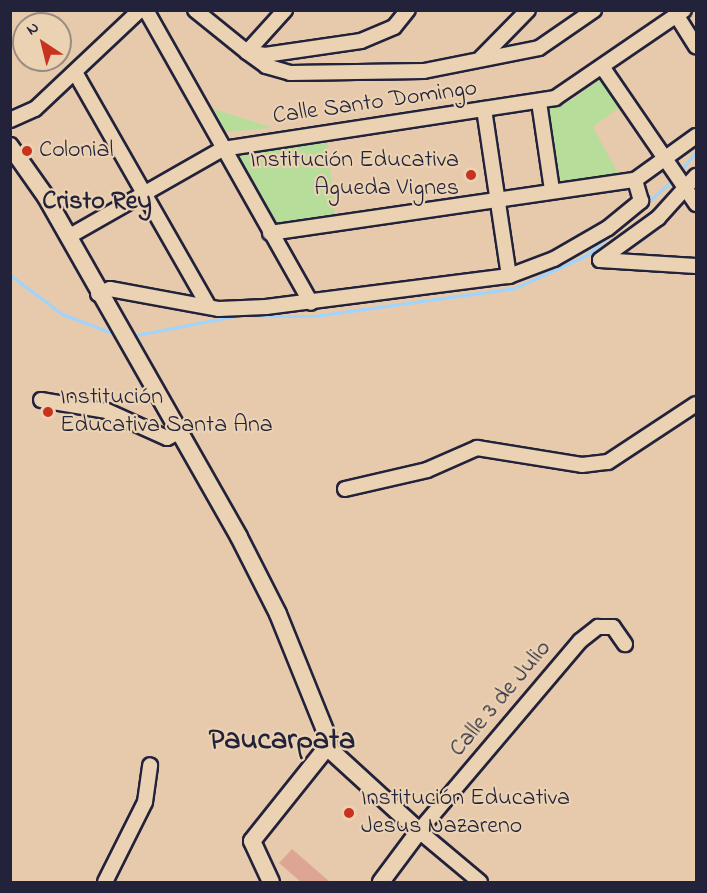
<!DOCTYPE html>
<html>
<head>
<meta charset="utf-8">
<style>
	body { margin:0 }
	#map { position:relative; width:707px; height:893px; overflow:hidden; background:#e7c9ac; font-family:"Indie Flower",sans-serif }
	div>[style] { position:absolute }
	.green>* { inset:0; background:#b6de9a }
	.stream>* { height:3px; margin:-1.5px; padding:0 1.5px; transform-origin:1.5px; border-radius:1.5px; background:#9fd4fe }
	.building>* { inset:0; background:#dda694 }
	.roads { filter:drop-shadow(2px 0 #22223b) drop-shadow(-2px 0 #22223b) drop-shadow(0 2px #22223b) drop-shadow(0 -2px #22223b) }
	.minor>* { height:14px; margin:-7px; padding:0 7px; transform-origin:7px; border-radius:7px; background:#ead2b2 }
	.major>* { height:16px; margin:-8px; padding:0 8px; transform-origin:8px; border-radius:8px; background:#ead2b2 }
	.dots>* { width:16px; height:16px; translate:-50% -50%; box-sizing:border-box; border:3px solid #ead2b2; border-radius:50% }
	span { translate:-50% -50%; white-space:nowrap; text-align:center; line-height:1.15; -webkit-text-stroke:4.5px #ead2b2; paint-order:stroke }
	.street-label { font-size:24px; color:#22223b }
	.poi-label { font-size:24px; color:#22223b }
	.left { translate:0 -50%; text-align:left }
	.right { translate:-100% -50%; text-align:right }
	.neighbourhood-label { font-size:26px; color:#22223b; font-weight:700 }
	.district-label { font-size:30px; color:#22223b; font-weight:700 }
	.frame { position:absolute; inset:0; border:12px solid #22223b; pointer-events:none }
	.north { position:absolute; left:12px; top:12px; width:60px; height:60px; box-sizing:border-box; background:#ead2b2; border:2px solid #9a8c82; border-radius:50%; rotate:325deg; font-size:16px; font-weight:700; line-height:24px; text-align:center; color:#22223b }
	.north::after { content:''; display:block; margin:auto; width:21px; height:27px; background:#c8321e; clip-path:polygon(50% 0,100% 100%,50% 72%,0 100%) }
</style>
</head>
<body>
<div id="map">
	<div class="green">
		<div style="clip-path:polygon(603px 77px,622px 105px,593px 127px,619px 175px,555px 185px,543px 109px,572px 100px)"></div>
		<div style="clip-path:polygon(210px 108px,270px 127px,270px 128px,224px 132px)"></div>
		<div style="clip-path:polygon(327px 140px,335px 214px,274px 224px,236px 155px)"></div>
	</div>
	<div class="stream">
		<div style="left:680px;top:171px;width:25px;rotate:-50deg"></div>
		<div style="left:10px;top:275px;width:65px;rotate:36.9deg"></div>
		<div style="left:62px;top:314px;width:60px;rotate:20.6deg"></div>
		<div style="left:131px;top:336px;width:106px;rotate:-10.9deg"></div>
		<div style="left:235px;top:316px;width:79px"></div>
		<div style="left:314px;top:316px;width:203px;rotate:-7.9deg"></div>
		<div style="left:515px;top:288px;width:79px;rotate:-24.6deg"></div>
		<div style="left:587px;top:255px;width:116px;rotate:-41.1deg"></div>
	</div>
	<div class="building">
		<div style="clip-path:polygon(292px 849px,330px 882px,301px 882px,279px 863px)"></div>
	</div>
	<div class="roads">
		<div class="minor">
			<div style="left:146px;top:10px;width:336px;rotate:60.6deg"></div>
			<div style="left:195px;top:10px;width:67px;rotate:38.9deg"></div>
			<div style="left:247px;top:52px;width:18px;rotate:9deg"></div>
			<div style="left:265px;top:55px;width:97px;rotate:-8.3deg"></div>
			<div style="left:361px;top:41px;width:36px;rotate:-23deg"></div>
			<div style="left:394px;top:27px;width:22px;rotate:-51deg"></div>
			<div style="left:677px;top:16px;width:36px;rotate:58deg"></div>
			<div style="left:247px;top:52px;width:24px;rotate:36deg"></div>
			<div style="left:266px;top:66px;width:25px;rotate:16deg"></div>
			<div style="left:290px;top:73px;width:134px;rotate:-0.9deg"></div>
			<div style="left:424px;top:71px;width:117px;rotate:-11.3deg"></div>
			<div style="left:539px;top:48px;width:67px;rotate:-34.6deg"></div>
			<div style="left:247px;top:52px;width:57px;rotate:-47.9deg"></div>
			<div style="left:481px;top:58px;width:67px;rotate:-45.6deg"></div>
			<div style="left:603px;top:68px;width:165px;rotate:55.6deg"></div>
			<div style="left:76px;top:74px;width:268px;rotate:60.3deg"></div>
			<div style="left:539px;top:102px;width:89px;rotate:81.6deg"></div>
			<div style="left:484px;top:109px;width:169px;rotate:81.5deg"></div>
			<div style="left:10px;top:120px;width:27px;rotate:-24deg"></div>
			<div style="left:35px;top:109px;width:144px;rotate:-43.3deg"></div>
			<div style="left:270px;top:233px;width:369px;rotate:-8.3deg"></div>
			<div style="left:635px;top:180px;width:75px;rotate:-35.8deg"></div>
			<div style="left:68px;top:237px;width:177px;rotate:-29.7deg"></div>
			<div style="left:222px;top:149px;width:337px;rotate:-8.7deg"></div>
			<div style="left:555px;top:98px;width:156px;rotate:-34.3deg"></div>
			<div style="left:600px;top:260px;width:72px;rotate:-35.9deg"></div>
			<div style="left:658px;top:218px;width:57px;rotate:-47.9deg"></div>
			<div style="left:600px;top:260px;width:96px;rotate:3.6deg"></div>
			<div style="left:98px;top:294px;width:13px;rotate:-23deg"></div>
			<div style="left:110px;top:289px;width:111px;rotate:10.4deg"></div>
			<div style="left:219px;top:309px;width:47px;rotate:-2.4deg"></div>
			<div style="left:266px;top:307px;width:245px;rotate:-7.3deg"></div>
			<div style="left:509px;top:276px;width:48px;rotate:-20.7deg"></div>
			<div style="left:554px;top:259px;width:62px;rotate:-29.9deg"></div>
			<div style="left:608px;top:228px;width:43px;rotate:-39.3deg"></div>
			<div style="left:641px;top:201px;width:22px;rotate:-106deg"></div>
			<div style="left:41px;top:400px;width:67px;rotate:9.5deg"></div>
			<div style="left:107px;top:411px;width:66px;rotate:24.2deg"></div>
			<div style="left:167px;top:438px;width:15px;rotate:-28deg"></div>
			<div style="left:345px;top:489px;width:84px;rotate:-13deg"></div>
			<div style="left:427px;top:470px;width:55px;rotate:-23.7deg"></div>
			<div style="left:477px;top:448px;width:106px;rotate:9.2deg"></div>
			<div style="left:582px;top:465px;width:26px;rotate:-7deg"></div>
			<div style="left:608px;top:462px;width:105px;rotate:-33.4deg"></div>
			<div style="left:105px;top:882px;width:89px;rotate:-63.4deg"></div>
			<div style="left:145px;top:802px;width:37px;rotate:-82deg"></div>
			<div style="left:480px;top:882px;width:80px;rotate:-140.1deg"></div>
			<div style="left:419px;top:831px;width:249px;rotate:-49.7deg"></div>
			<div style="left:580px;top:641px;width:23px;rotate:-38deg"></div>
			<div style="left:598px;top:627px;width:15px"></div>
			<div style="left:613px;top:627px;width:21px;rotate:55deg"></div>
		</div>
		<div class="major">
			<div style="left:10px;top:146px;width:62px;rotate:54.8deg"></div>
			<div style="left:46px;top:197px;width:391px;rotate:60.4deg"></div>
			<div style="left:239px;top:537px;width:86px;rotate:63.1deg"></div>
			<div style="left:278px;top:614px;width:134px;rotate:68deg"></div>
			<div style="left:328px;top:738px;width:9px;rotate:96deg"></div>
			<div style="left:327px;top:747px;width:125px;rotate:42.4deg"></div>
			<div style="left:419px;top:831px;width:64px;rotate:126.7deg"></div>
			<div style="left:271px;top:882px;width:45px;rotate:-114.9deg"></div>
			<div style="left:252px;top:841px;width:120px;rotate:-51.4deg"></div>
		</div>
	</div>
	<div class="dots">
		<div style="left:27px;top:151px;background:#c8321e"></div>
		<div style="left:471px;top:175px;background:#c8321e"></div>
		<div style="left:48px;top:412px;background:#c8321e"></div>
		<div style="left:349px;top:813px;background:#c8321e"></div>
	</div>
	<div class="street-label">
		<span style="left:375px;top:103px;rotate:-8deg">Calle Santo Domingo</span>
		<span style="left:501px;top:699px;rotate:-50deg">Calle 3 de Julio</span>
	</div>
	<div class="poi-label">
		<span class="left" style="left:39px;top:151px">Colonial</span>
		<span class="right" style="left:459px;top:175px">Institución Educativa<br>Agueda Vignes</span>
		<span class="left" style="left:60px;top:412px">Institución<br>Educativa Santa Ana</span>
		<span class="left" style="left:361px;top:813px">Institución Educativa<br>Jesus Nazareno</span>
	</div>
	<div class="neighbourhood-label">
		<span style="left:97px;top:203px">Cristo Rey</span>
	</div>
	<div class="district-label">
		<span style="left:282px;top:741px">Paucarpata</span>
	</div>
	<div class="frame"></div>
	<div class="north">N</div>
</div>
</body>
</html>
